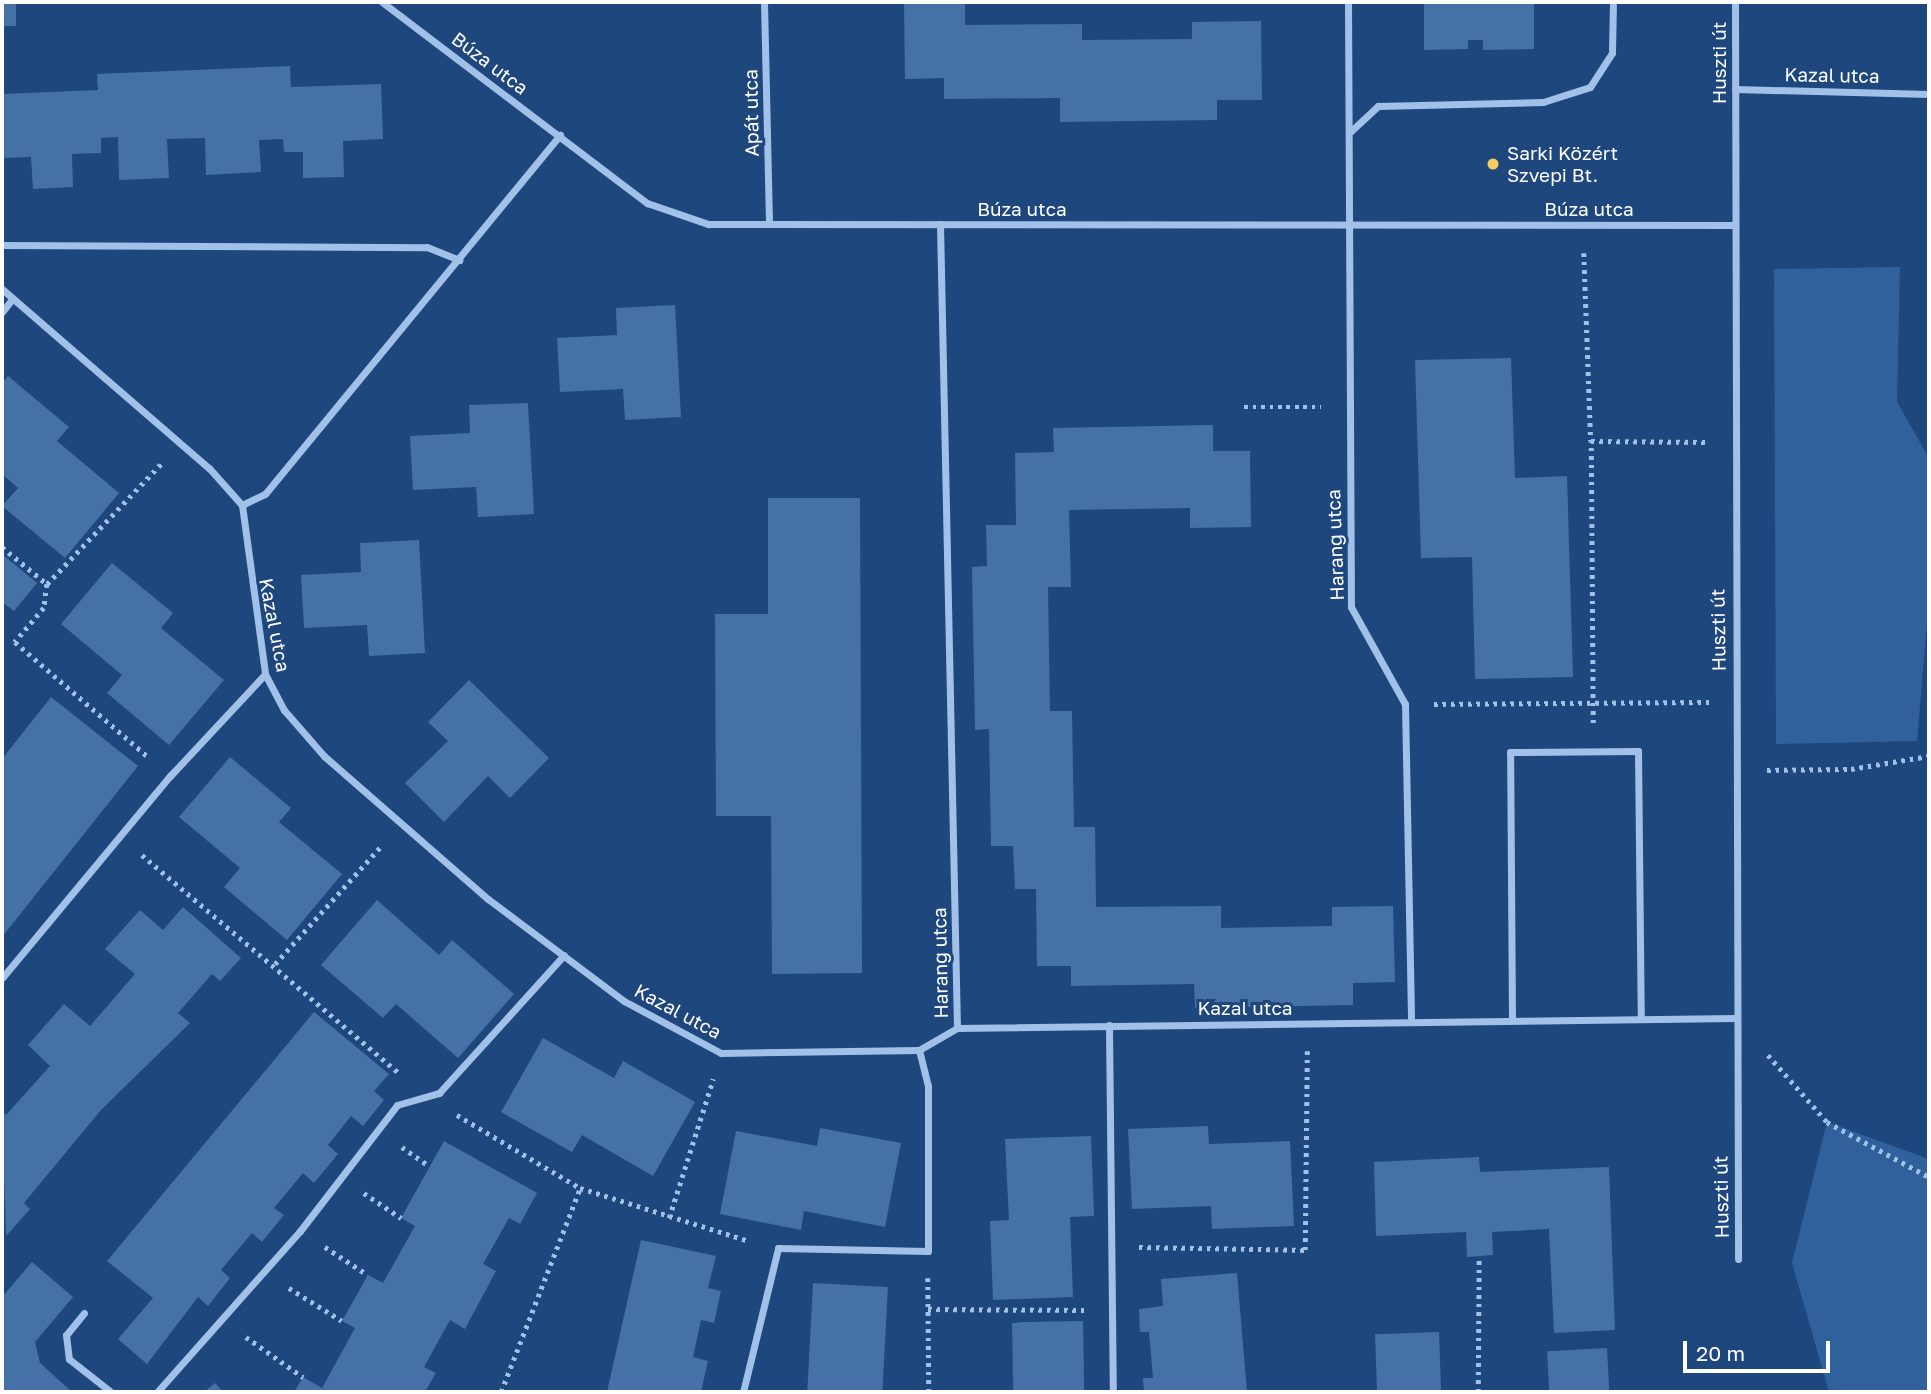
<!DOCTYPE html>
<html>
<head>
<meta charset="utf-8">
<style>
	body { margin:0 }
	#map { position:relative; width:1931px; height:1394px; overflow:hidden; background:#1e477e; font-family:"Golos Text",sans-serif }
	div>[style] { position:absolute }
	.green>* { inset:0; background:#30619c }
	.building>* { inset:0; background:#4671a7; transform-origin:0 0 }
	.path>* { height:4.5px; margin-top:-2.25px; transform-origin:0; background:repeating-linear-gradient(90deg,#a1c1e8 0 3.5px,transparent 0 8.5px) }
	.street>* { height:7px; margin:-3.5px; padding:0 3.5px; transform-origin:3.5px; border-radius:3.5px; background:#a1c1e8 }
	.dots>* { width:19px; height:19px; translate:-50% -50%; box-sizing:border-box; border:4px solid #1e477e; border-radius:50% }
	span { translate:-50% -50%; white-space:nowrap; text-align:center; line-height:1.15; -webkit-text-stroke:6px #1e477e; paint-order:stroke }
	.street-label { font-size:19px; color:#fff }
	.poi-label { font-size:19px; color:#fff }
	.left { translate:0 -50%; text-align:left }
	.frame { position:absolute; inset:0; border:4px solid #fff; pointer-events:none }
	.scale { position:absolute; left:1683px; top:1341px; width:147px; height:32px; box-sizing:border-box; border:4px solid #fff; border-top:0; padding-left:9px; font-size:21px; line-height:24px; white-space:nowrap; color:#fff; -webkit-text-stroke:5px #1e477e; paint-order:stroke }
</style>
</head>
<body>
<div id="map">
	<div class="green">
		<div style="clip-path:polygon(1900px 267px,1897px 402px,1929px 458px,1929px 600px,1917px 741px,1776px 744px,1774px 269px)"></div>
		<div style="clip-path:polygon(1827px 1122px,1929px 1159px,1929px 1392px,1829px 1392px,1792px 1263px)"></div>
	</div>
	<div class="building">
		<div style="left:2px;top:2px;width:14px;height:24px"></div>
		<div style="clip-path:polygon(904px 2px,965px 2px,965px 25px,1082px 24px,1082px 40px,1192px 39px,1192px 22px,1261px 21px,1262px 100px,1217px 100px,1217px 120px,1060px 122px,1060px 98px,944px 99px,944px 78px,905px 79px)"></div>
		<div style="clip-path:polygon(1424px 2px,1534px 2px,1534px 49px,1483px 50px,1483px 40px,1468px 40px,1468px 49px,1424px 50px)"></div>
		<div style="clip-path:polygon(290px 66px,291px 87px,381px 84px,383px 139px,343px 141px,344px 177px,303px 178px,303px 152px,284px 152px,283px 139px,259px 140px,261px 172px,206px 175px,205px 138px,167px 139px,169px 178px,119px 180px,118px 137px,101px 138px,101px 153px,72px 154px,73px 187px,33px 189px,31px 157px,3px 158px,2px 94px,98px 90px,97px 74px)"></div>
		<div style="clip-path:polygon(675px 305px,681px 417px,625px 420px,623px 389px,560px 392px,557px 338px,617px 335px,616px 308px)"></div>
		<div style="clip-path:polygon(1511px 358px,1515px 478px,1567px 476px,1573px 677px,1475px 679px,1472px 557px,1421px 558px,1415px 360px)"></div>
		<div style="clip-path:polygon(8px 376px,69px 427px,57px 441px,119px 493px,65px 558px,2px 506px,18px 488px,2px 474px,2px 383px)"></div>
		<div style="clip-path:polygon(528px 403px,534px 514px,478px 517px,476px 487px,413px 490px,410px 436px,470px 433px,469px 405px)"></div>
		<div style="clip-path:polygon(1213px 425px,1213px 451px,1250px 451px,1251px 527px,1190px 528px,1190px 508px,1069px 510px,1071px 587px,1048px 587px,1050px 711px,1072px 711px,1074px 827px,1095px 827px,1096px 907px,1221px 906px,1221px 928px,1332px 926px,1332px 907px,1393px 906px,1395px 982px,1353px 983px,1353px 1005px,1195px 1008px,1194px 984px,1071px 986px,1071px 966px,1037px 966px,1036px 889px,1015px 889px,1013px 846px,991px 846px,989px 729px,975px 730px,972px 567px,987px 566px,986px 525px,1016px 525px,1015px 453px,1054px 452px,1053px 428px)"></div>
		<div style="clip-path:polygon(768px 498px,860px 498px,862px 973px,772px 974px,771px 816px,716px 816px,715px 614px,768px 614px)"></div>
		<div style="clip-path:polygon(419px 540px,425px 653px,369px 656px,367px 625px,304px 628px,301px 575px,361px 572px,360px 543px)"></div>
		<div style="clip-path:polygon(2px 554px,37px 583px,14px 611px,2px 602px)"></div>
		<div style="clip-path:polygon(112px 563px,173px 613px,161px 628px,224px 680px,169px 745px,107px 693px,122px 675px,61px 624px)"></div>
		<div style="clip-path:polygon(469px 680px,549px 758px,510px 798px,488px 776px,444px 822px,405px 783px,448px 741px,428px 722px)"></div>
		<div style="clip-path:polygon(51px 697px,138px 766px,2px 937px,2px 759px)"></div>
		<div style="clip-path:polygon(230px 757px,291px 808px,279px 822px,342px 874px,287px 940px,224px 887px,240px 868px,179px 817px)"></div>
		<div style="clip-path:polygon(377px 900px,439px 955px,452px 940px,514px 994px,458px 1058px,396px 1004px,383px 1018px,321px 965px)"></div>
		<div style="clip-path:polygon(183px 907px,241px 958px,220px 981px,212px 974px,178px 1013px,190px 1023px,101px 1110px,24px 1203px,30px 1209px,6px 1236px,2px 1111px,6px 1115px,50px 1066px,28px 1045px,64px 1004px,90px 1026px,135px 974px,105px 949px,140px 910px,163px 930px)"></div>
		<div style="clip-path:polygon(314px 1012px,389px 1074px,374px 1091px,384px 1100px,363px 1126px,351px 1116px,328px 1145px,338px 1154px,314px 1183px,303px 1173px,274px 1208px,284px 1215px,262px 1242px,252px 1233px,221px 1270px,230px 1278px,208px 1306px,198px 1297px,147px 1364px,118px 1339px,153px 1298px,107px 1261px)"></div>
		<div style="clip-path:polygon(543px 1038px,614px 1078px,623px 1061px,695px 1102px,653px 1176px,582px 1135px,572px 1152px,501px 1112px)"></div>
		<div style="clip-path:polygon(1208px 1126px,1209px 1144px,1290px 1141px,1294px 1226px,1212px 1229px,1211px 1206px,1132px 1209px,1128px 1129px)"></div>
		<div style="clip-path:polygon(820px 1128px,901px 1143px,885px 1227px,804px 1211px,801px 1230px,720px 1214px,736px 1131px,817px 1146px)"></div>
		<div style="clip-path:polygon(1091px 1136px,1094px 1216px,1070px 1217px,1073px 1297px,993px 1300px,990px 1221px,1009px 1220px,1005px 1139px)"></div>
		<div style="clip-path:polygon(444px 1141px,537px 1193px,520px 1224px,509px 1218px,483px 1264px,496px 1271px,465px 1329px,450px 1320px,424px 1367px,436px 1373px,425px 1392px,294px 1392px,303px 1377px,322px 1388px,355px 1328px,342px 1321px,368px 1275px,383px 1283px,415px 1226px,401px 1218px)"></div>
		<div style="clip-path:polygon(1479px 1157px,1480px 1172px,1609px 1167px,1615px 1330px,1554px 1333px,1549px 1229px,1492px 1232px,1493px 1255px,1467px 1257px,1466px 1232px,1376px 1236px,1374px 1162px)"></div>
		<div style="clip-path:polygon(641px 1240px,716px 1256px,708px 1288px,721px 1291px,714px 1323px,701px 1320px,693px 1357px,708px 1361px,701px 1392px,607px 1392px)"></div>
		<div style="clip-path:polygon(32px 1262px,73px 1297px,35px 1342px,40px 1363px,72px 1392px,2px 1392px,2px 1297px)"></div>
		<div style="clip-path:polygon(1237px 1273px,1247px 1392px,1144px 1392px,1143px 1378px,1153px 1378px,1149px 1332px,1140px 1332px,1139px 1309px,1163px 1306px,1161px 1279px)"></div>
		<div style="left:813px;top:1283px;width:75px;height:109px;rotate:3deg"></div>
		<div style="left:1083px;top:1321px;width:71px;height:71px;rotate:89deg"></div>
		<div style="left:1439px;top:1332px;width:60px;height:64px;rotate:88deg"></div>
		<div style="left:1607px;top:1348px;width:44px;height:60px;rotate:87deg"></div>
		<div style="clip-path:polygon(215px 1383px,223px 1392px,204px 1392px)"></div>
	</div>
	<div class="path">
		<div style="left:1584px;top:253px;width:188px;rotate:87.9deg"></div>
		<div style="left:1244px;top:407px;width:77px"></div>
		<div style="left:2px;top:547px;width:58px;rotate:39.4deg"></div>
		<div style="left:47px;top:584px;width:24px;rotate:97deg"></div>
		<div style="left:44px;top:608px;width:45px;rotate:130.5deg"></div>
		<div style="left:15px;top:642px;width:176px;rotate:40.8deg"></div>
		<div style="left:47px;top:584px;width:167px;rotate:-46.5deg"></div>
		<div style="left:1434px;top:704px;width:275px;rotate:-0.4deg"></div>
		<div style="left:1593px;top:723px;width:282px;rotate:-90.4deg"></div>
		<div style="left:1591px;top:441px;width:115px;rotate:0.5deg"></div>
		<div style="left:1767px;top:770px;width:84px;rotate:-0.7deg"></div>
		<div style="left:1851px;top:769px;width:79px;rotate:-9.5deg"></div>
		<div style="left:142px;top:855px;width:338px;rotate:40.3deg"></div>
		<div style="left:275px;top:964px;width:160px;rotate:-48deg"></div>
		<div style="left:1768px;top:1055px;width:89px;rotate:48.6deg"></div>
		<div style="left:1827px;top:1122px;width:116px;rotate:28.3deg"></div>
		<div style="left:457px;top:1115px;width:143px;rotate:30.7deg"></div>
		<div style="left:580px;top:1188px;width:177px;rotate:17.4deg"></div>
		<div style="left:402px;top:1147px;width:33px;rotate:35deg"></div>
		<div style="left:364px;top:1193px;width:45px;rotate:34deg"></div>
		<div style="left:669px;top:1218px;width:146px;rotate:-72.4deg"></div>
		<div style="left:325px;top:1247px;width:51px;rotate:33.1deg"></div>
		<div style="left:1139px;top:1247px;width:166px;rotate:1deg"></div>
		<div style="left:1305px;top:1250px;width:199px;rotate:-89.4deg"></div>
		<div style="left:928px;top:1278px;width:114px;rotate:89.5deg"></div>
		<div style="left:289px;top:1288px;width:62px;rotate:31.9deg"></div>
		<div style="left:928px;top:1309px;width:156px;rotate:0.4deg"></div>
		<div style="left:246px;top:1337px;width:70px;rotate:35.1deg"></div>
		<div style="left:501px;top:1392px;width:219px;rotate:-68.8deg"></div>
		<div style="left:1478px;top:1392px;width:136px;rotate:-89.6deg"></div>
	</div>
	<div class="street">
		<div style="left:382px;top:2px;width:333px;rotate:37.2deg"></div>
		<div style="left:647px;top:203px;width:65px;rotate:19deg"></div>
		<div style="left:708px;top:224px;width:1026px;rotate:0.06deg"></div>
		<div style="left:764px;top:2px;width:222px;rotate:88.7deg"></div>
		<div style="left:1348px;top:2px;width:605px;rotate:89.72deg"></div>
		<div style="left:1351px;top:607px;width:111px;rotate:60.9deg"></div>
		<div style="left:1405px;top:704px;width:315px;rotate:88.9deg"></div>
		<div style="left:1735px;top:2px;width:1257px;rotate:89.86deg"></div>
		<div style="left:1735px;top:89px;width:194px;rotate:1.5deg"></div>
		<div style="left:1350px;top:132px;width:38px;rotate:-43deg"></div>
		<div style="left:1378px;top:106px;width:165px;rotate:-1.4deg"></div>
		<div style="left:1543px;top:102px;width:49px;rotate:-17.7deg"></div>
		<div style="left:1590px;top:87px;width:40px;rotate:-57.1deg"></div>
		<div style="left:1612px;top:53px;width:51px;rotate:-88.9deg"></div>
		<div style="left:940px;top:224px;width:804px;rotate:88.79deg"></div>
		<div style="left:2px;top:245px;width:425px;rotate:0.3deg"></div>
		<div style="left:427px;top:247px;width:35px;rotate:22deg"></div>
		<div style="left:2px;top:289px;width:274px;rotate:40.9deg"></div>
		<div style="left:209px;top:468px;width:50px;rotate:48.3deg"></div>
		<div style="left:242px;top:505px;width:171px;rotate:82.2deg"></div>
		<div style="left:265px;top:674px;width:41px;rotate:62.2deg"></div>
		<div style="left:284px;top:710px;width:61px;rotate:49deg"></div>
		<div style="left:324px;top:756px;width:218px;rotate:41.1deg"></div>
		<div style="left:488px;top:899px;width:170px;rotate:36.9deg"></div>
		<div style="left:624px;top:1001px;width:110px;rotate:28.2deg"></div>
		<div style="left:721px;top:1053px;width:198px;rotate:-0.9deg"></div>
		<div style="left:919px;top:1050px;width:44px;rotate:-30.1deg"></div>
		<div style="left:957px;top:1028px;width:778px;rotate:-0.74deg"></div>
		<div style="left:2px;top:312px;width:16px;rotate:-52deg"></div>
		<div style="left:242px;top:505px;width:25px;rotate:-26deg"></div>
		<div style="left:265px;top:494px;width:465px;rotate:-50.6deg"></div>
		<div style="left:2px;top:978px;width:263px;rotate:-50.3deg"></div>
		<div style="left:170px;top:776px;width:139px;rotate:-47deg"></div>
		<div style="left:1512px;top:1019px;width:267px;rotate:-90.4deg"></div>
		<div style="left:1510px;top:752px;width:128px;rotate:-0.4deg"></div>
		<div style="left:1638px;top:751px;width:268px;rotate:89.4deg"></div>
		<div style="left:1109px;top:1025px;width:367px;rotate:89.4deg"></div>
		<div style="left:84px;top:1313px;width:28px;rotate:129deg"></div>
		<div style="left:66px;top:1335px;width:24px;rotate:83deg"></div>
		<div style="left:69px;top:1359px;width:53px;rotate:38.2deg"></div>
		<div style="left:157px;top:1392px;width:215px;rotate:-48.4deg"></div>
		<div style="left:300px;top:1231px;width:159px;rotate:-52.4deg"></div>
		<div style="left:397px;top:1105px;width:44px;rotate:-15.9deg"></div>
		<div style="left:439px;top:1093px;width:186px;rotate:-47.8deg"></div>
		<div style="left:743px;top:1392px;width:148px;rotate:-76.3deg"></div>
		<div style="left:778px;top:1248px;width:150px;rotate:1.1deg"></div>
		<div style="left:928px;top:1251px;width:165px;rotate:-90deg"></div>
		<div style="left:928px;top:1086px;width:37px;rotate:-104deg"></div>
	</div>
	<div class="dots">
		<div style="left:1493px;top:164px;background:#f7cc60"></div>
	</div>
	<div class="street-label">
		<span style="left:490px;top:63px;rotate:37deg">Búza utca</span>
		<span style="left:1719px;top:63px;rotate:-90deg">Huszti út</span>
		<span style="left:1832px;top:75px;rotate:1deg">Kazal utca</span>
		<span style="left:751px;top:113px;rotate:-91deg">Apát utca</span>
		<span style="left:1022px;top:209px">Búza utca</span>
		<span style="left:1589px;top:209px">Búza utca</span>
		<span style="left:1335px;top:545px;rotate:-92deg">Harang utca</span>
		<span style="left:275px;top:625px;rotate:79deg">Kazal utca</span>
		<span style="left:1718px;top:630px;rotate:-91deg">Huszti út</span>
		<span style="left:940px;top:963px;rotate:-91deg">Harang utca</span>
		<span style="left:1245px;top:1008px">Kazal utca</span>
		<span style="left:678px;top:1011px;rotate:28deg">Kazal utca</span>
		<span style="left:1721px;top:1197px;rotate:-91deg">Huszti út</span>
	</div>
	<div class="poi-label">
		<span class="left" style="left:1507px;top:164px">Sarki Közért<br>Szvepi Bt.</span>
	</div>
	<div class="frame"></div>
	<div class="scale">20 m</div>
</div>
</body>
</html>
